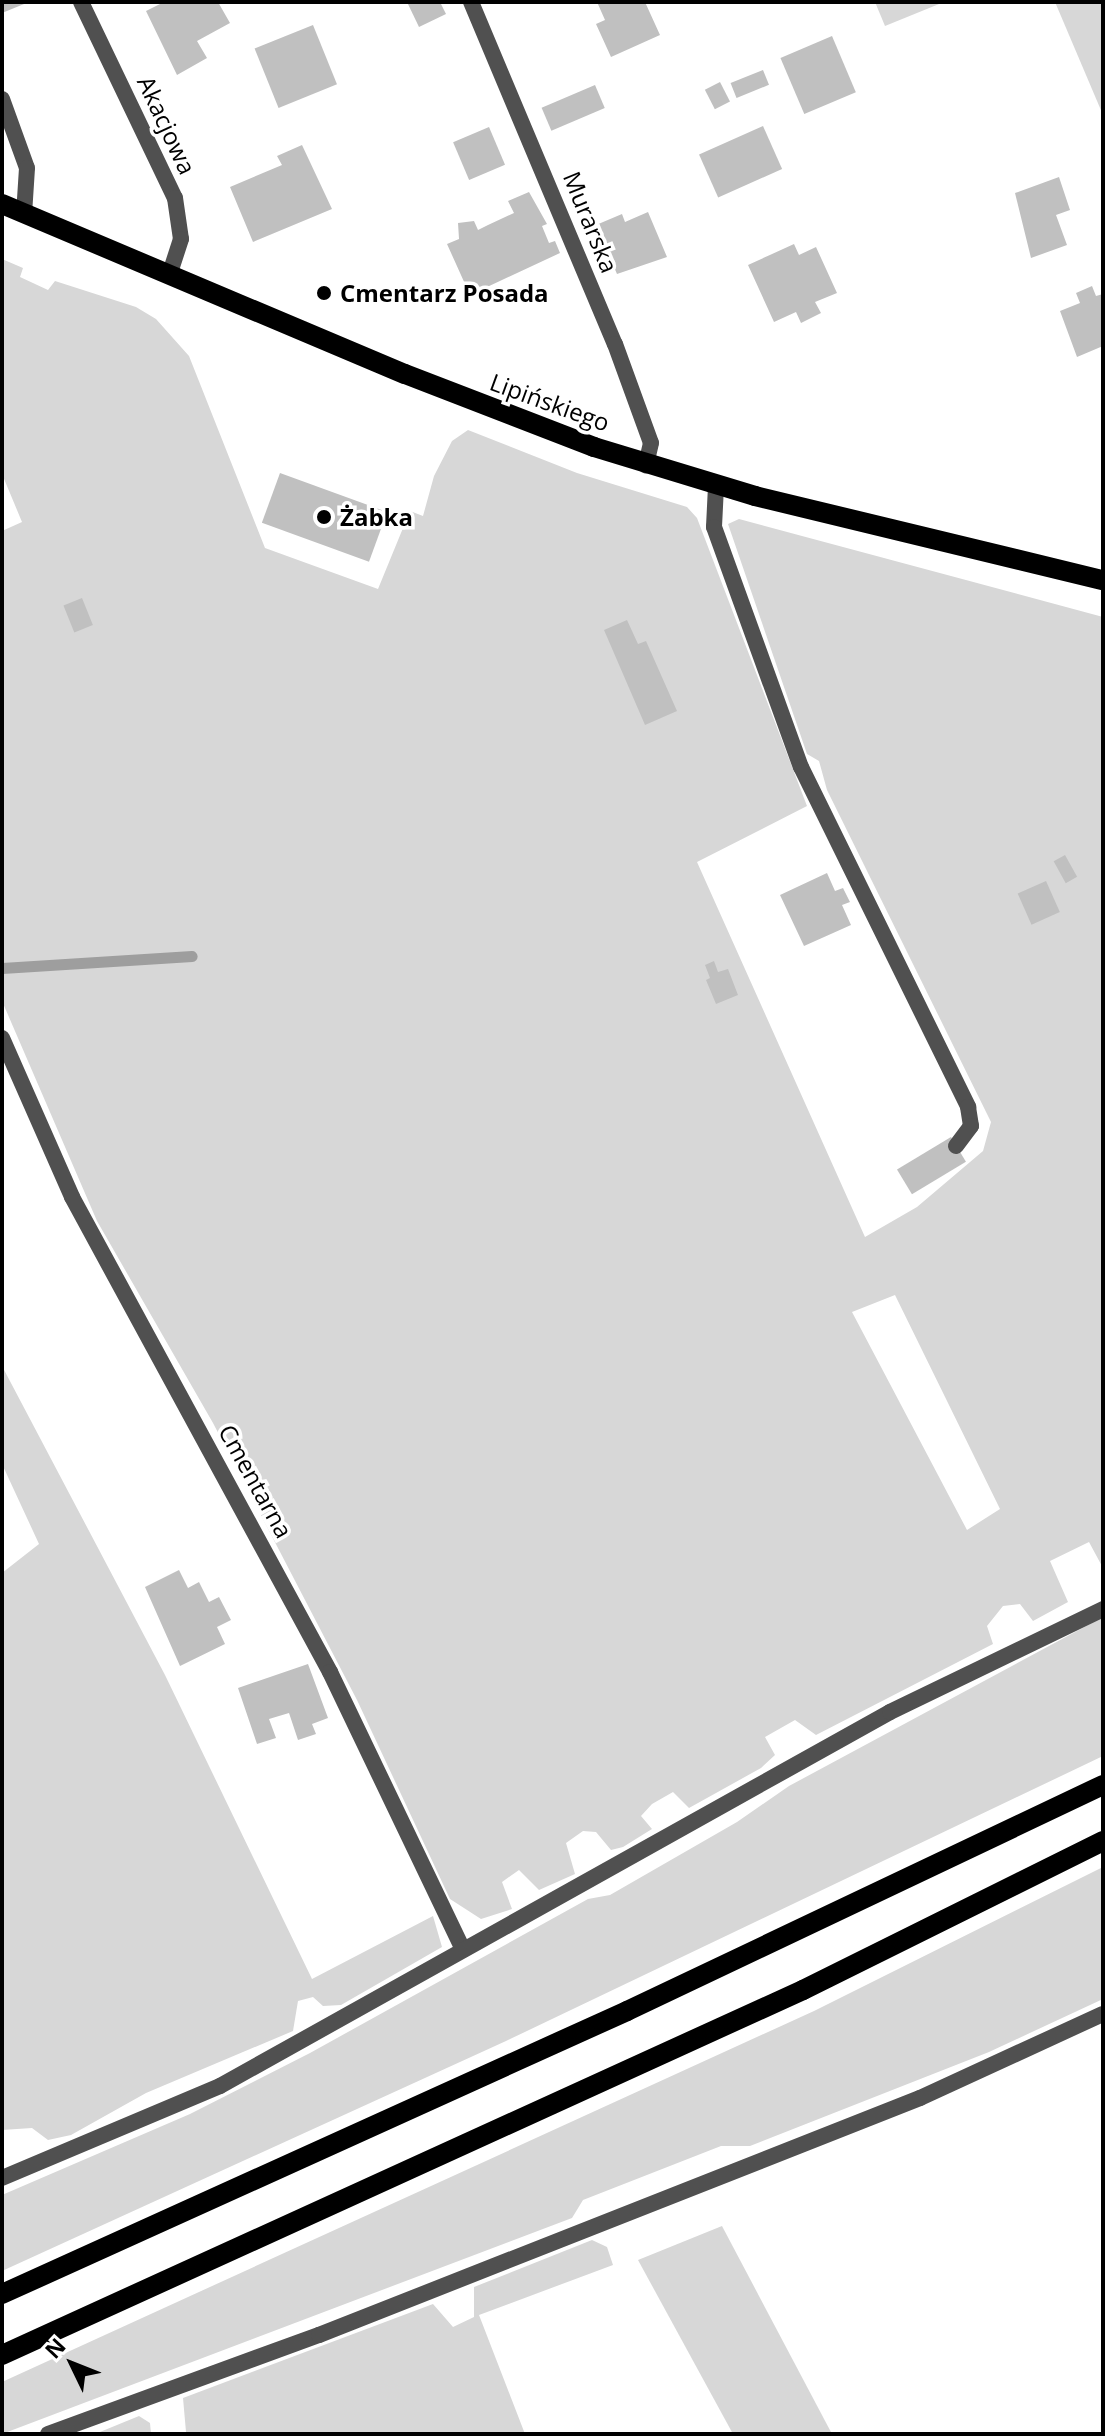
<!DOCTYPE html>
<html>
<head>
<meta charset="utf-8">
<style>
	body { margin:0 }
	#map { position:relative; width:1105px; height:2436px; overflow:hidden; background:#fff; font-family:"Open Sans",sans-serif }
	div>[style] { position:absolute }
	.green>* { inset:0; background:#d7d7d7 }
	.stream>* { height:11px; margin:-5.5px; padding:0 5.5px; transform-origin:5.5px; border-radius:5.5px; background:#9e9e9e }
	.building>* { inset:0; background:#c0c0c0; transform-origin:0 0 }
	.lane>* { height:16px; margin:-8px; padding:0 8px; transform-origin:8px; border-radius:8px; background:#505050 }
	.street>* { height:16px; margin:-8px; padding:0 8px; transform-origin:8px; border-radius:8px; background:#505050 }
	.primary>* { height:20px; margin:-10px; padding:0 10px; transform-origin:10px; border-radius:10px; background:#000 }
	.dots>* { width:22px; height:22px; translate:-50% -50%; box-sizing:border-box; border:4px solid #fff; border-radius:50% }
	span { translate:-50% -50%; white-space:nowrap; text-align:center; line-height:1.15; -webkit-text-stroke:7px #fff; paint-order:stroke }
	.street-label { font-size:24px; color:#000 }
	.poi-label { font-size:24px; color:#000; font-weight:700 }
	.left { translate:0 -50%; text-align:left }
	.frame { position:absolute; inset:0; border:4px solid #000; pointer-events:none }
	.north { position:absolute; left:32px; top:2324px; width:80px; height:80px; -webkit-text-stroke:6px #fff; paint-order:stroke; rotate:313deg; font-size:22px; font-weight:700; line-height:32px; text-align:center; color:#000 }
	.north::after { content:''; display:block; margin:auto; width:28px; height:36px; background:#000; clip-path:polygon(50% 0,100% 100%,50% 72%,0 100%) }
</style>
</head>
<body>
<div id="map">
	<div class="green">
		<div style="clip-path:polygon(875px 2px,944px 2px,885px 26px)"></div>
		<div style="clip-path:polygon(1055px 2px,1103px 2px,1103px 115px)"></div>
		<div style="clip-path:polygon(evenodd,2px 259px,23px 268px,20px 277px,48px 290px,55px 281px,136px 307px,156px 319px,189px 356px,265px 548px,298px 560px,378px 589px,410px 511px,423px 516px,434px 476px,452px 441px,468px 430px,577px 473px,687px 507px,697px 518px,807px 806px,697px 862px,865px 1237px,917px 1207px,983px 1151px,991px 1122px,827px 790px,819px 761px,807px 754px,728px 524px,739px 519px,1103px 617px,1103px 1568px,1089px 1542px,1050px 1561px,1068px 1602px,1033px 1621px,1020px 1604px,1003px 1606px,987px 1626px,993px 1644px,816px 1735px,795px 1720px,765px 1737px,775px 1755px,761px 1768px,689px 1808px,673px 1792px,652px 1804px,641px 1816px,652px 1829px,623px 1847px,611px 1850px,596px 1832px,583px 1831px,566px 1843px,575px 1874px,539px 1890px,519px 1870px,502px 1882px,512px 1909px,481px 1919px,450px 1899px,357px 1700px,213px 1423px,97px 1221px,2px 1001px,2px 531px,22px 522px,2px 474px,2px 259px,895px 1295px,1000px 1509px,967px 1530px,852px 1312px,895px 1295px)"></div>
		<div style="clip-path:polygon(2px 1366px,165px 1675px,312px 1979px,433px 1916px,442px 1947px,341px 2005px,323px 2006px,313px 1997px,298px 2001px,293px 2031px,146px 2093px,71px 2135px,48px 2140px,32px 2128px,2px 2130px,2px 1573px,39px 1544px,2px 1464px)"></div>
		<div style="clip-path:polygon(1103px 1617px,1103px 1756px,506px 2041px,2px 2271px,2px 2195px,190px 2114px,310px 2053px,588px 1899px,610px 1895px,737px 1822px,789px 1786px)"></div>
		<div style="clip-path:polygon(1103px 1867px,1103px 1999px,989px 2052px,750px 2146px,721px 2146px,583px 2200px,572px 2218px,2px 2434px,2px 2382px,814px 2011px)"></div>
		<div style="clip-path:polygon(722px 2226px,832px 2434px,733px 2434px,638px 2260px)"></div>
		<div style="clip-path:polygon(592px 2240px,607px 2247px,613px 2265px,479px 2315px,525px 2434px,181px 2434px,186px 2432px,183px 2398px,433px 2304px,453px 2327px,474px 2317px,474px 2287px)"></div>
		<div style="clip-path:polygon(139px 2416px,150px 2423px,151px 2434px,95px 2434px)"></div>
	</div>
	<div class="stream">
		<div style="left:2px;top:968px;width:190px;rotate:-3.6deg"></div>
	</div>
	<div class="building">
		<div style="clip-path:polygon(2px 2px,29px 2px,2px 13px)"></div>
		<div style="clip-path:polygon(164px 2px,218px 2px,230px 23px,197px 41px,207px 58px,177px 75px,146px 11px)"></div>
		<div style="clip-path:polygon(407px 2px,440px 2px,446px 14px,419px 27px)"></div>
		<div style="clip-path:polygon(597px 2px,645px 2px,660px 35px,611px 57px,596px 24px,605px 20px)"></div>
		<div style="left:313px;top:25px;width:64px;height:63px;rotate:68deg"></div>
		<div style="left:832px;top:36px;width:61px;height:56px;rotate:67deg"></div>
		<div style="left:763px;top:70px;width:16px;height:35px;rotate:68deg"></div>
		<div style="left:720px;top:82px;width:22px;height:17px;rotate:63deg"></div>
		<div style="left:595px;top:85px;width:25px;height:58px;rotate:67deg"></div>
		<div style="left:763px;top:126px;width:47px;height:70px;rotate:66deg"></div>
		<div style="left:489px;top:127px;width:41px;height:39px;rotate:67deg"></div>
		<div style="clip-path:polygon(302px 145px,332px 209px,253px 242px,230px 187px,282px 165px,277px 156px)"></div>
		<div style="clip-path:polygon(1059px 177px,1070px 210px,1056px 215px,1067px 245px,1031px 258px,1015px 193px)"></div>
		<div style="clip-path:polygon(529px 192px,547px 224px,542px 226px,549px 243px,555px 241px,560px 253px,470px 295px,447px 244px,459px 239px,458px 223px,474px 221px,478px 230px,488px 225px,514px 213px,508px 201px)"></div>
		<div style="clip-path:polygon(648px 212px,667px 257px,617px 274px,596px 225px,622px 214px,625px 222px)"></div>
		<div style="clip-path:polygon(794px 244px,799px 255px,816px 247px,837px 293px,815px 302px,821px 313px,801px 323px,796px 312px,774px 322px,748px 265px)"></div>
		<div style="clip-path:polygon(1092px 286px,1096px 296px,1103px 294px,1103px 346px,1077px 357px,1060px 311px,1080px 303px,1076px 293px)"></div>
		<div style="left:280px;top:473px;width:114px;height:53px;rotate:20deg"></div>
		<div style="left:82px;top:598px;width:29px;height:20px;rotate:68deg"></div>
		<div style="clip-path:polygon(627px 620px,638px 644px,646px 641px,677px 711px,645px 725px,604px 630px)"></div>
		<div style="left:1065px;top:855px;width:25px;height:13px;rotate:61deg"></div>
		<div style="clip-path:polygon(827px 873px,835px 891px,843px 888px,850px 902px,842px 905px,851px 925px,804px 946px,780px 895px)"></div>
		<div style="left:1046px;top:881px;width:34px;height:31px;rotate:66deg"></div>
		<div style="clip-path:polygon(714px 961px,718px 972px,728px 969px,738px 995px,716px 1004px,706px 980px,710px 978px,705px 965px)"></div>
		<div style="left:951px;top:1137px;width:29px;height:63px;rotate:59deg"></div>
		<div style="clip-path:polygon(179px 1570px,188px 1588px,199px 1582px,209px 1602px,219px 1597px,231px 1620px,217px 1627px,225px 1644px,180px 1666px,145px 1587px)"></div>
		<div style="clip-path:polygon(308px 1664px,328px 1718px,312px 1724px,316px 1734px,298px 1740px,289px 1713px,269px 1719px,276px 1738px,257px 1744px,238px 1688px)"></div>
	</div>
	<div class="lane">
		<div style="left:2px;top:99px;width:73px;rotate:70.1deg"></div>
		<div style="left:27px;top:168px;width:46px;rotate:93.7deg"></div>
		<div style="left:716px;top:486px;width:41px;rotate:92.8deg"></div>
		<div style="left:714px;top:527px;width:255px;rotate:70.1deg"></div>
		<div style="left:801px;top:767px;width:379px;rotate:63.8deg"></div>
		<div style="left:968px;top:1107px;width:19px;rotate:81deg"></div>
		<div style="left:971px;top:1126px;width:25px;rotate:127deg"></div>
		<div style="left:2px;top:1038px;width:174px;rotate:66.2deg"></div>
		<div style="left:72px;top:1197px;width:541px;rotate:61.49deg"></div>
		<div style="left:330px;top:1672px;width:308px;rotate:64.4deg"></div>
		<div style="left:2px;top:2178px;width:237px;rotate:-22.9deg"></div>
		<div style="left:220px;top:2086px;width:767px;rotate:-29.17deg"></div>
		<div style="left:890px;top:1712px;width:237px;rotate:-25.8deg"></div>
		<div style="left:48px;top:2434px;width:289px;rotate:-20.1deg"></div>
		<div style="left:319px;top:2335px;width:646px;rotate:-21.52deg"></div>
		<div style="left:920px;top:2098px;width:201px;rotate:-24.7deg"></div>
	</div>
	<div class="street">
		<div style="left:81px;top:2px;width:217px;rotate:64.4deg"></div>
		<div style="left:175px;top:198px;width:41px;rotate:81.7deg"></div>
		<div style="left:181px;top:239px;width:38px;rotate:108deg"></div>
		<div style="left:471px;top:2px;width:371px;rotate:67.2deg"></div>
		<div style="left:615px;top:344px;width:105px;rotate:70deg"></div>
		<div style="left:651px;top:443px;width:23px;rotate:103deg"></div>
	</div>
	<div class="primary">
		<div style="left:2px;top:204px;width:437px;rotate:22.9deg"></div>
		<div style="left:405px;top:374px;width:203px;rotate:21.1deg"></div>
		<div style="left:594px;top:447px;width:168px;rotate:16.9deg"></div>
		<div style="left:755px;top:496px;width:358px;rotate:13.6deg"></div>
		<div style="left:2px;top:2294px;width:686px;rotate:-24.36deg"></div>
		<div style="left:627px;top:2011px;width:527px;rotate:-25.4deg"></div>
		<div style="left:2px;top:2355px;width:880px;rotate:-24.5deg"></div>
		<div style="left:803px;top:1990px;width:335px;rotate:-26.4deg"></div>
	</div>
	<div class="dots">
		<div style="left:324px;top:293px;background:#000"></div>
		<div style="left:324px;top:517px;background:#000"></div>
	</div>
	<div class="street-label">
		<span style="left:167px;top:125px;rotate:65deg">Akacjowa</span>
		<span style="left:591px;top:222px;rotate:68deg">Murarska</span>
		<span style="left:550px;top:402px;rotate:20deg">Lipińskiego</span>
		<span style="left:256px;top:1481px;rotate:61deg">Cmentarna</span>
	</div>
	<div class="poi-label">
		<span class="left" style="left:340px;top:293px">Cmentarz Posada</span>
		<span class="left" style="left:340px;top:517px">Żabka</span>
	</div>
	<div class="frame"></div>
	<div class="north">N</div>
</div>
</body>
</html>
